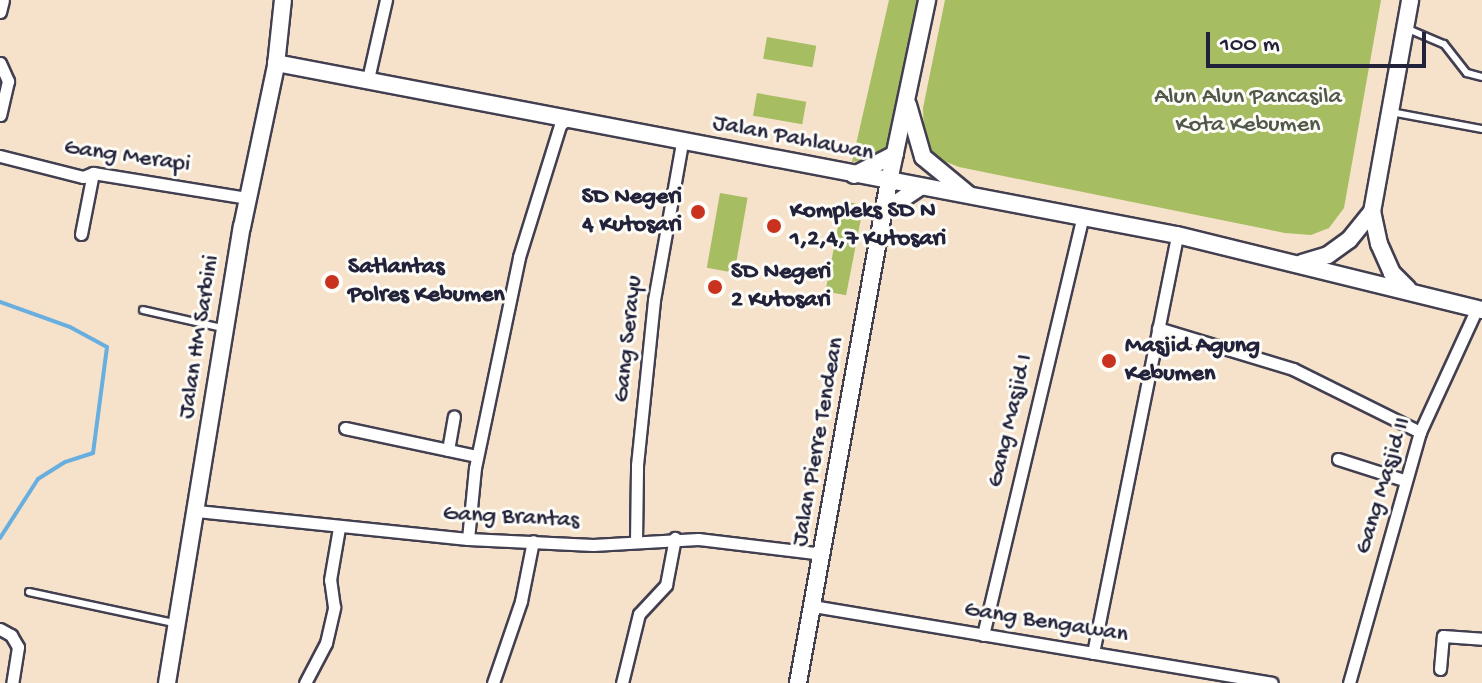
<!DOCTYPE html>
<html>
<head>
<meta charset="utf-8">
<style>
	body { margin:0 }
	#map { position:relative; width:1482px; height:683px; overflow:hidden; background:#f6e2ca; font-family:"Gochi Hand",sans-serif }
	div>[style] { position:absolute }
	.green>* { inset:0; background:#a6bd62; transform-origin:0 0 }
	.stream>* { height:4px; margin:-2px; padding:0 2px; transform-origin:2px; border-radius:2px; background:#68aede }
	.roads { filter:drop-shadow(2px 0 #423f50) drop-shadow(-2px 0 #423f50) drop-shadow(0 2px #423f50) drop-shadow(0 -2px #423f50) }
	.service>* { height:6px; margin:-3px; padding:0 3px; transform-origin:3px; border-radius:3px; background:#fff }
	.minor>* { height:11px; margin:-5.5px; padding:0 5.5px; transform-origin:5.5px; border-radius:5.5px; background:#fff }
	.secondary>* { height:16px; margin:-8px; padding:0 8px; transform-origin:8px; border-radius:8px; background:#fff }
	.dots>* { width:22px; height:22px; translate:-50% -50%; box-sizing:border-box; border:4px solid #fdfcf7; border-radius:50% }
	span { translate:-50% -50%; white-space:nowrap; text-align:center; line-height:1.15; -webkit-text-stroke:6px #fdfcf7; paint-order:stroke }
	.park-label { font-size:24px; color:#505849 }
	.street-label { font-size:24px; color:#22223b }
	.poi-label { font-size:24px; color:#22223b; font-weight:700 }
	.right { translate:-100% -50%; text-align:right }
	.left { translate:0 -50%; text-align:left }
	.scale { position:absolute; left:1206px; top:32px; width:220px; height:36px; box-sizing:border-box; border:4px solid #22223b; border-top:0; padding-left:10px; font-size:24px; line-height:28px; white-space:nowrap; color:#22223b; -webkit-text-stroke:6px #fdfcf7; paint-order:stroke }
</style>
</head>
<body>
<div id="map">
	<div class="green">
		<div style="clip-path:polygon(889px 0,927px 0,895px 154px,852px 162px)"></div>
		<div style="clip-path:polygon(945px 0,1381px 0,1344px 208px,1329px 228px,1311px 235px,1285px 233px,959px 167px,939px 159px,928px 148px,924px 134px,923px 108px)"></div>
		<div style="left:767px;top:37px;width:50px;height:22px;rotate:10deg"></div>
		<div style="left:757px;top:93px;width:50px;height:23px;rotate:10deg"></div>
		<div style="left:720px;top:193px;width:28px;height:76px;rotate:10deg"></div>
		<div style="left:843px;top:201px;width:21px;height:92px;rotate:11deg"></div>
	</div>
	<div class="stream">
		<div style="left:0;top:302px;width:74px;rotate:19.7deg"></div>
		<div style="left:70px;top:327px;width:42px;rotate:28.4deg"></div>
		<div style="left:107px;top:347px;width:107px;rotate:97.5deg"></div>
		<div style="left:93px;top:453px;width:29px;rotate:162deg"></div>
		<div style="left:65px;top:462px;width:32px;rotate:148deg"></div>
		<div style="left:38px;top:479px;width:70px;rotate:122.8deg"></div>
	</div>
	<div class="roads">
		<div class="service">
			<div style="left:1408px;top:29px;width:39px;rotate:23deg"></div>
			<div style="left:1444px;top:44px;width:37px;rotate:52deg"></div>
			<div style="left:1467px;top:73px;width:16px;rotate:15deg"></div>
			<div style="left:1391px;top:112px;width:93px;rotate:10.6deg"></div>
			<div style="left:143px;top:310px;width:81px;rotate:12.8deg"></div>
			<div style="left:29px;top:592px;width:148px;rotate:12.1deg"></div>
		</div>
		<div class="minor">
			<div style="left:0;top:12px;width:12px;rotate:-76deg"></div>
			<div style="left:0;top:63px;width:20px;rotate:66deg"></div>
			<div style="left:8px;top:81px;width:35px;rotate:103deg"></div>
			<div style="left:368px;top:79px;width:81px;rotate:-77.2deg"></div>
			<div style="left:0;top:156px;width:86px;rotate:14.2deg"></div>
			<div style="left:83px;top:177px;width:11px;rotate:-22deg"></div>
			<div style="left:93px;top:173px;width:157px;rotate:9.2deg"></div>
			<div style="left:81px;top:234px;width:62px;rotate:-78.9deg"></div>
			<div style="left:1158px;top:328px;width:141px;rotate:16.9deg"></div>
			<div style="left:1293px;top:369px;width:142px;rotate:26.4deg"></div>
			<div style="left:345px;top:428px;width:135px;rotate:12deg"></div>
			<div style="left:448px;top:450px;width:34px;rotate:-80deg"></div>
			<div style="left:1338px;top:459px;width:69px;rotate:17.7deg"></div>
			<div style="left:197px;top:511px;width:272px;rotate:5.9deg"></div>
			<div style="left:468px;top:539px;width:125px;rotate:2.7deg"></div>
			<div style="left:593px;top:545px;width:105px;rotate:-3.3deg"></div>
			<div style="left:698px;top:539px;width:126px;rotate:6.8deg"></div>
			<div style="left:468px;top:539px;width:71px;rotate:-84.4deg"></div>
			<div style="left:475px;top:468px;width:216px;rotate:-78.2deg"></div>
			<div style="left:519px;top:257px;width:138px;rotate:-72.7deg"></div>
			<div style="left:560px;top:125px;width:6px;rotate:-39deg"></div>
			<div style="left:636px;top:541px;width:76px;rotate:-89.2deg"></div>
			<div style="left:637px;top:465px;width:166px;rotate:-84.1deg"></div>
			<div style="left:654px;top:300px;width:159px;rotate:-79.9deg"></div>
			<div style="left:813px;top:606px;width:465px;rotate:9.5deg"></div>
			<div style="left:0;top:629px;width:13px;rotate:29deg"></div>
			<div style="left:11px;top:635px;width:14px;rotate:60deg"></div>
			<div style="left:18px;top:647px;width:36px;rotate:99deg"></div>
			<div style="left:983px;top:635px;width:429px;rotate:-76.6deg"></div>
			<div style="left:1093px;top:653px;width:426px;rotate:-78.6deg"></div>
			<div style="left:1440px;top:669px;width:33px;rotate:-85deg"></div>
			<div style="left:1443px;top:636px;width:39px;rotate:4deg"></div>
			<div style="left:305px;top:683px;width:45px;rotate:-62.3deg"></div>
			<div style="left:326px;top:643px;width:37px;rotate:-77deg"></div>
			<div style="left:334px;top:607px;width:27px;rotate:-98deg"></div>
			<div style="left:330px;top:580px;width:53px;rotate:-80.2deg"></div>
			<div style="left:493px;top:683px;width:87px;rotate:-71.1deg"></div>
			<div style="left:521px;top:601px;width:61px;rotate:-78.7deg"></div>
			<div style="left:622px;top:683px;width:71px;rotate:-76.2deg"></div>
			<div style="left:639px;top:614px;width:40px;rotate:-47deg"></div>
			<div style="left:666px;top:585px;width:48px;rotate:-79.2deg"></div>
			<div style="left:1349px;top:683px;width:261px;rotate:-74.2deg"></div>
			<div style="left:1420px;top:432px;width:136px;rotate:-65.3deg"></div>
		</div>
		<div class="secondary">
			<div style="left:276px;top:63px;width:917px;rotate:10.81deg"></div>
			<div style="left:1177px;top:235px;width:314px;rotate:13.8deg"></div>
			<div style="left:908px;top:105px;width:54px;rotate:73.9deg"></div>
			<div style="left:923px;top:157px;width:58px;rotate:39.4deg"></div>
			<div style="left:854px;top:175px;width:46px;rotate:-27.1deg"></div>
			<div style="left:886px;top:210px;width:41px;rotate:-34.1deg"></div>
			<div style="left:1302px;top:263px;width:27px;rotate:-17deg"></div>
			<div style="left:1328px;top:255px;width:26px;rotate:-36deg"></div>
			<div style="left:1349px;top:240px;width:36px;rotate:-51deg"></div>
			<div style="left:1408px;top:289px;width:23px;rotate:-135deg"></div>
			<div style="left:1392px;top:273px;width:32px;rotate:-114deg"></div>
			<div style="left:1379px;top:244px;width:33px;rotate:-102deg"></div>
			<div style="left:1372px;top:212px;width:215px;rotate:-79.8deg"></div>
			<div style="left:167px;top:683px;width:462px;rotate:-80.7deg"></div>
			<div style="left:242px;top:227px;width:166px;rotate:-78.1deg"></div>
			<div style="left:276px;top:65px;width:65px;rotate:-83.9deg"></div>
			<div style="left:798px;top:683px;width:510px;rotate:-79.73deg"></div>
			<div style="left:889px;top:181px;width:185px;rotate:-78.1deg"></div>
		</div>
	</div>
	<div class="dots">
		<div style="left:698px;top:212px;background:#c8321e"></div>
		<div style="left:774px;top:226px;background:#c8321e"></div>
		<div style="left:332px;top:282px;background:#c8321e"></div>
		<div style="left:715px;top:287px;background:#c8321e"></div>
		<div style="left:1109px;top:361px;background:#c8321e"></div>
	</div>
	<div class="park-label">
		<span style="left:1248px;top:112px">Alun Alun Pancasila<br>Kota Kebumen</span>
	</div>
	<div class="street-label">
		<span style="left:793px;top:139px;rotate:11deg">Jalan Pahlawan</span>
		<span style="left:127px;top:157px;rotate:8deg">Gang Merapi</span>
		<span style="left:200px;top:337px;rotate:-81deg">Jalan HM Sarbini</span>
		<span style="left:629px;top:339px;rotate:-84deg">Gang Serayu</span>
		<span style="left:1011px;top:421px;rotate:-77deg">Gang Masjid I</span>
		<span style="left:819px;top:442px;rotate:-80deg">Jalan Pierre Tendean</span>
		<span style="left:1384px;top:486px;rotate:-73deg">Gang Masjid II</span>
		<span style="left:511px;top:518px;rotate:3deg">Gang Brantas</span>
		<span style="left:1046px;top:623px;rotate:9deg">Gang Bengawan</span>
	</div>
	<div class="poi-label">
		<span class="right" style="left:682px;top:212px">SD Negeri<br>4 Kutosari</span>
		<span class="left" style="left:790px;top:226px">Kompleks SD N<br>1,2,4,7 Kutosari</span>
		<span class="left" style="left:348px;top:282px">Satlantas<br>Polres Kebumen</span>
		<span class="left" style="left:731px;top:287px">SD Negeri<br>2 Kutosari</span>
		<span class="left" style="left:1125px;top:361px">Masjid Agung<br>Kebumen</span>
	</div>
	<div class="scale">100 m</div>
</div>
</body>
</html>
